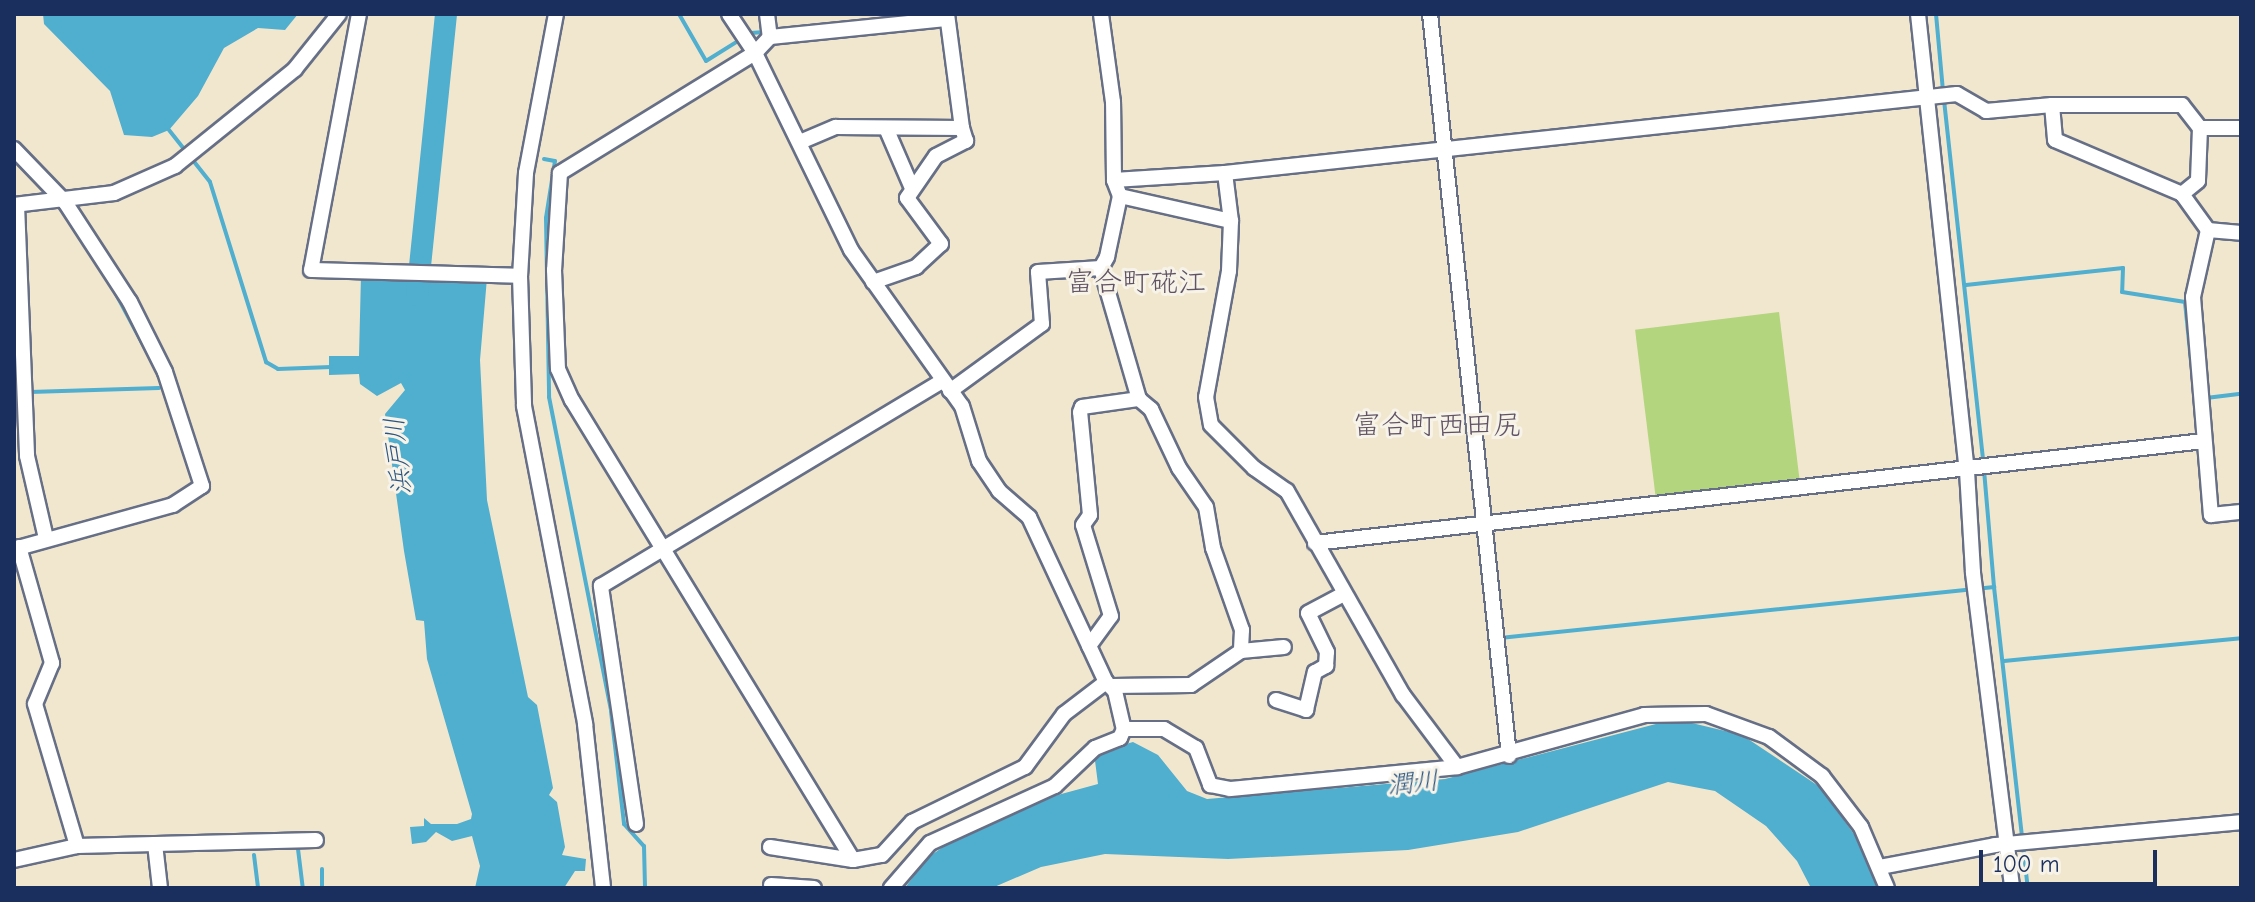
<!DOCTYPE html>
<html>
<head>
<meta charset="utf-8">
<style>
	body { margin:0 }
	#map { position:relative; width:2255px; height:902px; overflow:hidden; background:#f1e7cf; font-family:"Comic Neue","Klee One",sans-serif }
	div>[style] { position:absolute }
	.green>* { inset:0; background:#b2d57d; transform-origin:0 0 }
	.water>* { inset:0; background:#50aecf }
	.stream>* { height:4px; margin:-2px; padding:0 2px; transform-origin:2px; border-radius:2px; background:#50aecf }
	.river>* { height:22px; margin:-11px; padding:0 11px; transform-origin:11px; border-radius:11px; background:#50aecf }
	.roads { filter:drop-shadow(2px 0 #666f86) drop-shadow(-2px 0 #666f86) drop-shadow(0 2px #666f86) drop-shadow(0 -2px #666f86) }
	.minor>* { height:14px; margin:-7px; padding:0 7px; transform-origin:7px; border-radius:7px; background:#fff }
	span { translate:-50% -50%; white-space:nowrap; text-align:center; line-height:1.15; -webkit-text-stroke:6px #f7f3e8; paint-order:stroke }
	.water-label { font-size:26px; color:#2b5580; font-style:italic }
	.quarter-label { font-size:28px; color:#5f5364 }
	.frame { position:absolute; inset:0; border:16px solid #1b2f5e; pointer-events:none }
	.scale { position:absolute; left:1979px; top:850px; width:178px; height:36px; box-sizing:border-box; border:4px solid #1b2f5e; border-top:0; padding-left:10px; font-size:24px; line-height:28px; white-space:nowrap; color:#1b2f5e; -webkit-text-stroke:6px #f7f3e8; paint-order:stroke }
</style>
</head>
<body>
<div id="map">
	<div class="green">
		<div style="left:1779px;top:312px;width:175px;height:145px;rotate:83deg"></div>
	</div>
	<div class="water">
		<div style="clip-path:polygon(43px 14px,298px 14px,285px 30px,258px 28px,224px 48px,198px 96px,169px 130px,152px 137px,124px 135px,110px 91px,44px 24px)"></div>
		<div style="clip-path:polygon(361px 275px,487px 278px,480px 360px,487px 500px,528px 697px,537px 705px,553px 788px,549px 795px,557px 802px,565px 847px,562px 855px,586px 859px,585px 871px,575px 871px,564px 888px,475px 888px,480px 866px,472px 836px,452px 841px,436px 832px,426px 842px,412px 844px,410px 827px,424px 826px,424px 818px,431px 824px,457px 824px,471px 819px,472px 814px,427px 659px,424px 621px,416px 620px,404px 551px,385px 414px,405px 390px,401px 383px,377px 396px,360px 384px,359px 374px,329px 375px,329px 356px,359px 356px)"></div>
		<div style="clip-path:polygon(1675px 719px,1742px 735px,1820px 787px,1864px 848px,1881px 888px,1811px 888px,1797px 861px,1766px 826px,1715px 791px,1668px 782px,1518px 832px,1408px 850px,1228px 859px,1105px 854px,1041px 867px,992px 888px,905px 888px,926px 859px,954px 839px,1043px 799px,1098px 784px,1094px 753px,1133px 742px,1158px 755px,1187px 791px,1207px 799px,1445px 779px)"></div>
	</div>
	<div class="stream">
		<div style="left:679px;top:14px;width:54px;rotate:60.1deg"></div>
		<div style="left:706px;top:61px;width:38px;rotate:-32deg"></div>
		<div style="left:1936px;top:14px;width:77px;rotate:84.8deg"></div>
		<div style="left:751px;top:33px;width:14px;rotate:-4deg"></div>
		<div style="left:1944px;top:100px;width:363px;rotate:83.8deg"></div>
		<div style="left:169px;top:130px;width:66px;rotate:51.7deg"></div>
		<div style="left:210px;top:182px;width:189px;rotate:72.7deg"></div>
		<div style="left:266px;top:362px;width:14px;rotate:30deg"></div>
		<div style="left:278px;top:369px;width:53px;rotate:-2.2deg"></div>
		<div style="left:544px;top:159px;width:11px;rotate:10deg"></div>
		<div style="left:555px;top:161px;width:58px;rotate:99deg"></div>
		<div style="left:546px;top:218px;width:179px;rotate:89deg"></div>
		<div style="left:549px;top:397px;width:320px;rotate:78.8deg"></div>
		<div style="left:611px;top:711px;width:114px;rotate:83.4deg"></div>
		<div style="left:624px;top:824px;width:30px;rotate:48deg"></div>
		<div style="left:644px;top:846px;width:42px;rotate:88.6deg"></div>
		<div style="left:1966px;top:285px;width:158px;rotate:-6.2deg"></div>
		<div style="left:2123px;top:268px;width:24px;rotate:92deg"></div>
		<div style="left:2122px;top:292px;width:64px;rotate:9deg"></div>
		<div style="left:2185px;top:302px;width:59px;rotate:84.2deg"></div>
		<div style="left:116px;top:294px;width:83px;rotate:61.9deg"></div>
		<div style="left:163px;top:382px;width:34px;rotate:75deg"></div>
		<div style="left:30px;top:392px;width:129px;rotate:-1.8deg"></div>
		<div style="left:14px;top:394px;width:2px"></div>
		<div style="left:2206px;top:398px;width:35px;rotate:-7deg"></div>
		<div style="left:1984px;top:470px;width:117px;rotate:85.1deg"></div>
		<div style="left:1500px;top:638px;width:497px;rotate:-5.9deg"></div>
		<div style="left:1994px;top:587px;width:303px;rotate:83.6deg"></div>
		<div style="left:2004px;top:661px;width:238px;rotate:-5.5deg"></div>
		<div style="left:298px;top:849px;width:39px;rotate:83deg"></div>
		<div style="left:254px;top:855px;width:33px;rotate:83deg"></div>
		<div style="left:322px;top:869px;width:19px;rotate:90deg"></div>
	</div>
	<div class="river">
		<div style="left:417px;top:295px;width:282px;rotate:-84.1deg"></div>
	</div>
	<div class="roads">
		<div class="minor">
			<div style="left:359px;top:14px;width:260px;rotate:100.6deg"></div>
			<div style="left:311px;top:270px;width:209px;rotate:1.6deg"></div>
			<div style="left:556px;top:14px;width:162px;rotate:100.7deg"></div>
			<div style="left:526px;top:173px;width:103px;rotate:93.3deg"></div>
			<div style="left:520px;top:276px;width:130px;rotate:88.2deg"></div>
			<div style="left:524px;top:406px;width:324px;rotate:79.1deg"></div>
			<div style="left:585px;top:724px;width:165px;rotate:83.7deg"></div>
			<div style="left:729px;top:14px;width:47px;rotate:56.3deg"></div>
			<div style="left:755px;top:53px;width:219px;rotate:64deg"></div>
			<div style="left:851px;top:250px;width:191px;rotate:54.6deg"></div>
			<div style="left:962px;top:406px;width:58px;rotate:72.8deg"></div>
			<div style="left:979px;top:461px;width:36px;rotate:56deg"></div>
			<div style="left:999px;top:491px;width:40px;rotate:41deg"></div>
			<div style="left:1029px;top:517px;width:182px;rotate:65deg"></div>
			<div style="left:1106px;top:682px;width:13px;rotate:45deg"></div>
			<div style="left:1115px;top:691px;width:39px;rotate:77deg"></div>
			<div style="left:1124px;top:729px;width:10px;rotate:114deg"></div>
			<div style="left:1120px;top:738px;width:27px;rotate:158deg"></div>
			<div style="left:1095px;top:748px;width:55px;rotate:136.5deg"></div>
			<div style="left:1055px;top:786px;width:137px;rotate:155.5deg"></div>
			<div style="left:930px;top:843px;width:60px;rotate:130.9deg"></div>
			<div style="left:767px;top:14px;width:23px;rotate:83deg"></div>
			<div style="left:770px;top:37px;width:22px;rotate:133deg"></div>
			<div style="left:755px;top:53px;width:229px;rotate:148.4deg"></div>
			<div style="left:560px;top:173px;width:97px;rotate:93.5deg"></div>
			<div style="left:554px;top:270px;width:99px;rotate:87.7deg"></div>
			<div style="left:558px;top:369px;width:34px;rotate:66deg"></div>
			<div style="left:572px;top:400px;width:539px;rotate:58.58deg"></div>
			<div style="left:853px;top:860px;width:29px;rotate:-10deg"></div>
			<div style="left:882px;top:855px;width:45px;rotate:-47.7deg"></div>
			<div style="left:912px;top:822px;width:126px;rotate:-26deg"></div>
			<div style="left:1025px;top:767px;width:66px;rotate:-53.7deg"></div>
			<div style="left:1064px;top:714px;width:53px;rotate:-37.3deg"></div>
			<div style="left:1430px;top:14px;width:746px;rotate:83.92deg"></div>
			<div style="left:1918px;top:14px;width:460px;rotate:83.9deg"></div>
			<div style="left:1967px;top:471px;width:102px;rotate:86.6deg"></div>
			<div style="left:1973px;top:573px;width:317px;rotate:82.9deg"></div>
			<div style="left:770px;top:37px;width:177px;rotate:-5.8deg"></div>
			<div style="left:2052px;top:105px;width:130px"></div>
			<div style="left:2182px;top:105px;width:29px;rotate:52deg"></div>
			<div style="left:2200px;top:128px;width:53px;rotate:92.2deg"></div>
			<div style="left:2198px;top:181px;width:21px;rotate:141deg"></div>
			<div style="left:886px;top:128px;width:65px;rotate:66.6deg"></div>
			<div style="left:2200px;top:128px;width:41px"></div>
			<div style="left:800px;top:142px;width:39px;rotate:-23deg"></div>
			<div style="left:836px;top:127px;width:126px;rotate:0.5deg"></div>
			<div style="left:962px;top:128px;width:115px;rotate:-97.5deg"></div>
			<div style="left:14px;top:149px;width:74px;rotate:46.1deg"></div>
			<div style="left:65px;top:202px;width:119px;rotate:57deg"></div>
			<div style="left:130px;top:302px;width:78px;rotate:63.4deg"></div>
			<div style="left:165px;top:372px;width:120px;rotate:72deg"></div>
			<div style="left:202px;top:486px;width:35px;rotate:147deg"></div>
			<div style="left:173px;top:505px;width:165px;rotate:164.5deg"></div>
			<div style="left:1225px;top:173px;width:48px;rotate:82.9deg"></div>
			<div style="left:1114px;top:180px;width:111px;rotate:-3.6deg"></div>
			<div style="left:1225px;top:173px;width:736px;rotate:-6.16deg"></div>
			<div style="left:1957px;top:94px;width:34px;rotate:30deg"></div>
			<div style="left:1986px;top:111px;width:66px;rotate:-5.2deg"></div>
			<div style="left:2052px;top:105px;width:35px;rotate:85deg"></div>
			<div style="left:2055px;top:140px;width:138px;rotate:23deg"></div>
			<div style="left:2182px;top:194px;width:44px;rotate:54.2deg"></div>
			<div style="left:2208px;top:230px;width:33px;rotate:5deg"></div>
			<div style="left:1120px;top:196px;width:114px;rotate:12.7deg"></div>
			<div style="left:1231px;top:221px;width:50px;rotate:92.3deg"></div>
			<div style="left:1229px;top:271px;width:128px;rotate:100.3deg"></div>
			<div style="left:1206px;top:397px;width:28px;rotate:80deg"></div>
			<div style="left:1211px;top:425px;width:61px;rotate:45deg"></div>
			<div style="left:1254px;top:468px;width:40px;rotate:34.9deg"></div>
			<div style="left:1287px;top:491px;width:235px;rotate:60.4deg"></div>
			<div style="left:1403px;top:695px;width:90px;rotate:53.1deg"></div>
			<div style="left:14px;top:205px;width:101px;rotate:-6.8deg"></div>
			<div style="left:114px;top:193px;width:67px;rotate:-23.9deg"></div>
			<div style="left:175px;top:166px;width:154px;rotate:-38.9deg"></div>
			<div style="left:295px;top:69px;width:70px;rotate:-51.3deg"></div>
			<div style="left:17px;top:205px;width:251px;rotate:87.7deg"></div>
			<div style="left:27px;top:456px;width:84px;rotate:77deg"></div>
			<div style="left:2208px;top:230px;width:69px;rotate:102.6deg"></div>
			<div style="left:2193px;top:297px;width:219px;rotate:85.3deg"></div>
			<div style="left:2211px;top:515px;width:30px;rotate:-6deg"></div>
			<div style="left:873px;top:282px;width:46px;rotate:-19.2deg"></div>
			<div style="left:916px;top:267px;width:34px;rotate:-43deg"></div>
			<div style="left:941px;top:244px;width:57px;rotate:-126.5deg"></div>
			<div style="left:907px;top:198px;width:51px;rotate:-55.4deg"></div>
			<div style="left:936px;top:156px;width:34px;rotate:-27deg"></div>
			<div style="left:966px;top:141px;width:14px;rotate:-107deg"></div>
			<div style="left:950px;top:391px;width:114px;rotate:-36.1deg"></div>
			<div style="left:1042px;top:324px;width:52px;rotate:-94.4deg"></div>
			<div style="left:1038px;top:272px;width:63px;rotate:-3.6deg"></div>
			<div style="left:1101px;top:268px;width:13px;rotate:-61deg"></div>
			<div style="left:1107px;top:257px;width:62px;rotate:-78deg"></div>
			<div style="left:1120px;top:196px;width:17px;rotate:-111deg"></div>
			<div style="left:1114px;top:180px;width:78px;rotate:-90.7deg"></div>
			<div style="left:1113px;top:102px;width:89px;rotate:-97.8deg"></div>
			<div style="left:1139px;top:399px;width:16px;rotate:40deg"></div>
			<div style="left:1151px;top:409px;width:65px;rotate:64.6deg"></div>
			<div style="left:1179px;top:468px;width:47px;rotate:55.3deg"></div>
			<div style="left:1206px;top:507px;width:42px;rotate:80.3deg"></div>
			<div style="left:1213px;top:548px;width:87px;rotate:70.5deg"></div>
			<div style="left:1242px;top:630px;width:21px;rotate:93deg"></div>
			<div style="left:1315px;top:543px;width:895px;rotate:-6.55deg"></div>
			<div style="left:19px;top:547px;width:121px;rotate:74.1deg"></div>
			<div style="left:52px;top:663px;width:44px;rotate:112.5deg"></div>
			<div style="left:35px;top:704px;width:148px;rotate:73.5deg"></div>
			<div style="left:1089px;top:646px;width:37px;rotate:-54deg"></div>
			<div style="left:1111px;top:616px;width:95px;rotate:-107.1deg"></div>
			<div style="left:1083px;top:525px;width:12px;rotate:-55deg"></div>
			<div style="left:1090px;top:515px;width:103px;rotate:-95.5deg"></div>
			<div style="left:1080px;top:412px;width:5px;rotate:-68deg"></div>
			<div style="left:1082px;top:407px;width:58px;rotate:-8deg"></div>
			<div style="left:1139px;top:399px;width:136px;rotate:-106.2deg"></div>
			<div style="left:1112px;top:686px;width:79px;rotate:-0.7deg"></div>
			<div style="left:1191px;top:685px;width:60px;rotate:-34.2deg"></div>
			<div style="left:1241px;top:651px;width:43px;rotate:-5.3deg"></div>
			<div style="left:1276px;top:700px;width:32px;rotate:18deg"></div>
			<div style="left:1306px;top:710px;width:39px;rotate:-77deg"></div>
			<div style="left:1315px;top:672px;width:13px;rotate:-29deg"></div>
			<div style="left:1326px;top:666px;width:14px;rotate:-86deg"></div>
			<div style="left:1327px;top:652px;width:43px;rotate:-116deg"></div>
			<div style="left:1308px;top:613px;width:40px;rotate:-28deg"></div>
			<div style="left:1124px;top:729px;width:40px"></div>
			<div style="left:1164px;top:729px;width:37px;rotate:31deg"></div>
			<div style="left:1196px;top:748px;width:40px;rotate:69deg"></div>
			<div style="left:1210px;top:785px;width:20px;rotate:11deg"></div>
			<div style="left:1230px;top:789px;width:228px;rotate:-5.5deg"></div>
			<div style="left:1457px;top:767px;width:194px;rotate:-15.5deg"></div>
			<div style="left:1644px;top:715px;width:62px;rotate:-0.9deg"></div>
			<div style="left:1706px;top:714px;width:67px;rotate:20.1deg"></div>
			<div style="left:1769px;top:737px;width:66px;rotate:36.3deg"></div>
			<div style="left:1822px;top:776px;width:64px;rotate:52.6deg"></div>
			<div style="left:1861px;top:827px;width:66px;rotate:66.9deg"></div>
			<div style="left:636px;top:824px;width:241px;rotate:-98.4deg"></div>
			<div style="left:601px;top:586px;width:397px;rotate:-31deg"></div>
			<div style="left:155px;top:844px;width:161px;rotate:-1.4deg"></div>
			<div style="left:770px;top:847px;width:84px;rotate:8.9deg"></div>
			<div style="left:14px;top:860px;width:65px;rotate:-12.5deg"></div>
			<div style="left:77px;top:846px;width:78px;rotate:-1.5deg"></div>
			<div style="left:155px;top:844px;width:44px;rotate:83.5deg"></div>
			<div style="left:1880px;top:867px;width:117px;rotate:-10.8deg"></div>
			<div style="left:1995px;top:845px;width:247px;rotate:-5.3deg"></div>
			<div style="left:771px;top:885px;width:43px;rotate:4deg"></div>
		</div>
	</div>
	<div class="water-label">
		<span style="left:399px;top:456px;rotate:-96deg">浜戸川</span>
		<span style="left:1413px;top:784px;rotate:-6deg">潤川</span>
	</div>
	<div class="quarter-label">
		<span style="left:1136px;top:282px">富合町硴江</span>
		<span style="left:1437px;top:425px">富合町西田尻</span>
	</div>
	<div class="frame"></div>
	<div class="scale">100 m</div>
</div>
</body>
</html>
